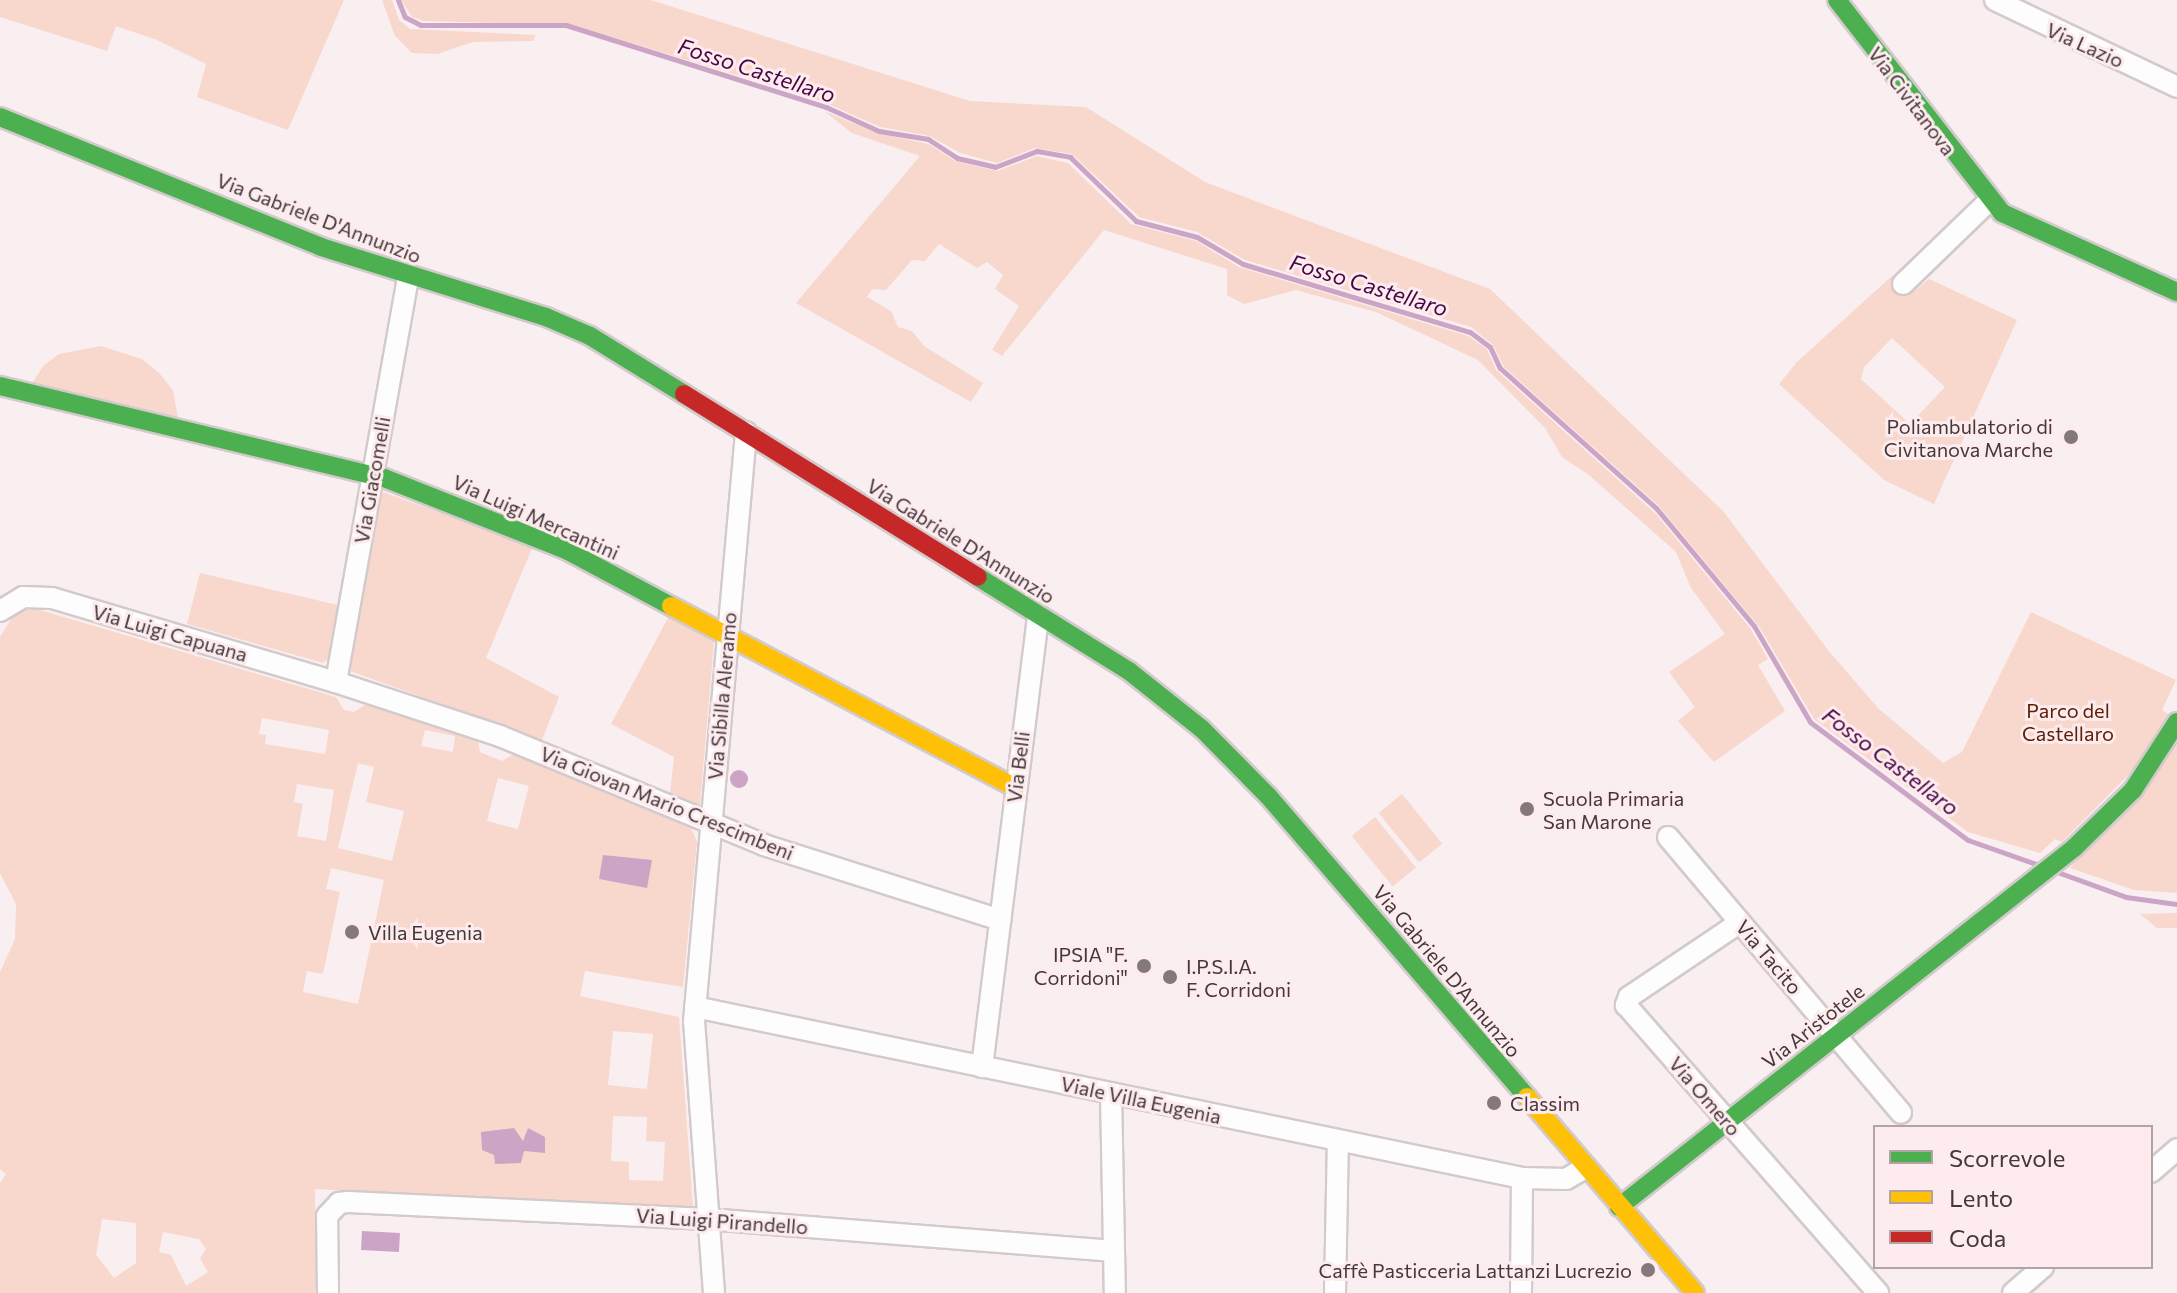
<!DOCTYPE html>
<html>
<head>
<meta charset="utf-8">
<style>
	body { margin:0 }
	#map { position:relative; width:2177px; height:1293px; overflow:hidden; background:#f9eff1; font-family:Commissioner,sans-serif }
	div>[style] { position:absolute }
	.green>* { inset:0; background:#f8d7cd; transform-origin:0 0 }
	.water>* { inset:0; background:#cba4c6; transform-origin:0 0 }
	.round { border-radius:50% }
	.stream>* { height:5px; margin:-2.5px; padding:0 2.5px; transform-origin:2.5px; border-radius:2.5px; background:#cba4c6 }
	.roads { filter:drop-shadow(2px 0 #d3cacc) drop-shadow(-2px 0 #d3cacc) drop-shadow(0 2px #d3cacc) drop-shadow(0 -2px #d3cacc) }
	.street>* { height:20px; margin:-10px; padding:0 10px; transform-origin:10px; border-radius:10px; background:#fefdfd }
	.fast>* { height:18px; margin:-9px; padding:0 9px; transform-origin:9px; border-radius:9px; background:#4caf50 }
	.slow>* { height:18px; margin:-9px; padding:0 9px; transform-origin:9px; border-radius:9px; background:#ffc107 }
	.jam>* { height:18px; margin:-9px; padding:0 9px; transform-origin:9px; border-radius:9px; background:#c62828 }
	.dots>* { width:22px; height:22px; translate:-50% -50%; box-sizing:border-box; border:4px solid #fdebee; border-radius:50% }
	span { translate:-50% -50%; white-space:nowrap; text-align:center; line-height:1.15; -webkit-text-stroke:6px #fdebee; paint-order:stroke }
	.street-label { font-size:20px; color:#43383a }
	.poi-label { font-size:20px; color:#43383a }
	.right { translate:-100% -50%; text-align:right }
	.left { translate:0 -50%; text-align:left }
	.park-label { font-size:20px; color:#5d2005 }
	.water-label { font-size:22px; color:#460646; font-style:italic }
	.legend { position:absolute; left:1873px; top:1125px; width:280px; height:144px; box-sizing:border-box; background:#fdebee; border:2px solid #b3a3a6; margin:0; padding:10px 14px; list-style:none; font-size:24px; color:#43383a }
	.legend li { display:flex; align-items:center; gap:16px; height:40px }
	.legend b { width:40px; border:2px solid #b3a3a6 }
</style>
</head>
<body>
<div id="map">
	<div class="green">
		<div style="clip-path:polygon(0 0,344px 0,288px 130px,197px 97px,206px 64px,157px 40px,116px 26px,107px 51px,0 17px)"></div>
		<div style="clip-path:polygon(382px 0,392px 0,399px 20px,410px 29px,536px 35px,533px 41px,473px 42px,437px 54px,412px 53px,395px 36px)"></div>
		<div style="clip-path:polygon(401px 0,651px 0,970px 101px,1086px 107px,1205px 182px,1490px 289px,1723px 511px,1828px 650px,1878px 708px,1943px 763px,1962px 752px,2031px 612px,2176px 680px,2162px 710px,2168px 714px,2146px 757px,2062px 842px,2055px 839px,2040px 853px,1968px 832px,1814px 719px,1760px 628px,1658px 505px,1504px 367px,1493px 345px,1471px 327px,1245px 260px,1197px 232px,1139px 217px,1072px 154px,1035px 148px,997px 163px,960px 153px,930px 136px,880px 127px,824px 102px,573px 25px,424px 21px,412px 17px)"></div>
		<div style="clip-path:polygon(824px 111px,877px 133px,929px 144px,955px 161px,997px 171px,1037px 156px,1068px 163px,1131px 224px,1196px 241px,1239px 267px,1468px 336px,1487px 349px,1496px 370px,1656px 514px,1750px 628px,1768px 659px,1758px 665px,1785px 711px,1714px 762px,1678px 721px,1695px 707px,1669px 672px,1725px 634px,1691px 588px,1676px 552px,1589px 475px,1562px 457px,1545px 428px,1478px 360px,1376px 312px,1296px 290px,1244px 304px,1227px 295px,1227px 269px,1104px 230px,1002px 356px,992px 350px,1019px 306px,995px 289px,1003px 275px,987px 262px,977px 268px,939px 244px,925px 261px,912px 260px,886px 290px,872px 289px,867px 297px,891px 311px,898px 327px,912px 331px,924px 346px,983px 383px,971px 402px,796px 303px,920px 156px,852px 133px)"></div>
		<div style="clip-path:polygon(evenodd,1893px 275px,1912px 293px,1929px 279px,2017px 320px,1934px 504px,1884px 480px,1779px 384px,1797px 362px,1893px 275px,1892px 338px,1945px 387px,1910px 424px,1861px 379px,1864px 367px,1892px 338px)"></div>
		<div style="clip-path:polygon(101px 346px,142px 359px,159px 373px,173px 390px,178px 418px,32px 384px,43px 366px,59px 354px)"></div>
		<div style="clip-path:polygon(380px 491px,533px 546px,486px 658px,559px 697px,542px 740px,347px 670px)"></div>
		<div style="clip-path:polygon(200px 573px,338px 605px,328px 659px,323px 663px,187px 624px)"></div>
		<div style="clip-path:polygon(evenodd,17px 610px,40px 610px,336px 697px,344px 710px,354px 712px,365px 705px,455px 732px,478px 741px,480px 752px,492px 757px,502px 761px,514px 754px,691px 828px,697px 842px,683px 987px,585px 971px,580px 996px,679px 1017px,693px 1207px,315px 1189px,316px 1293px,0 1293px,0 1183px,6px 1174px,0 1169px,0 972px,15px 939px,16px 904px,0 873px,0 637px,17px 610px,262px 718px,329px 730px,325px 754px,265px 744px,266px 735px,259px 734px,262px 718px,17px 610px,425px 730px,455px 736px,453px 752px,421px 746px,425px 730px,17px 610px,358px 763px,374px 767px,366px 802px,404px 811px,392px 861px,338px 848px,358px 763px,17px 610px,498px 778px,529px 786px,518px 829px,487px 821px,498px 778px,17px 610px,297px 784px,334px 790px,326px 841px,297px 836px,303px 804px,294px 802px,297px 784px,17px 610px,604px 855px,637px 861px,600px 880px,604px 855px,17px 610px,331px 868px,384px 880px,358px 1004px,303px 992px,307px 971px,323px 974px,340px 892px,326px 889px,331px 868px,17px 610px,613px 1031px,653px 1034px,647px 1089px,608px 1085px,613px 1031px,17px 610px,613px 1116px,647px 1117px,646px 1141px,665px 1142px,663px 1181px,629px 1180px,629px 1162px,611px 1161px,613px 1116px,17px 610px,528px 1128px,536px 1135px,521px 1152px,521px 1162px,493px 1154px,523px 1141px,528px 1128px,17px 610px,102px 1219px,136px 1223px,136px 1263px,114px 1278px,96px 1255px,102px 1219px,17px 610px,163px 1232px,199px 1239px,206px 1249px,200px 1258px,208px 1272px,186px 1286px,171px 1255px,159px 1252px,163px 1232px)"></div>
		<div style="clip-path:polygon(669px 616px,714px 642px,700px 805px,670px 794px,674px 757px,611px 724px)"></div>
		<div style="clip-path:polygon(2177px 744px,2177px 893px,2134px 890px,2070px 868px)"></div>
		<div style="left:1402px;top:794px;width:64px;height:30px;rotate:51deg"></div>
		<div style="left:1375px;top:817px;width:65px;height:30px;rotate:51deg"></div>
		<div style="clip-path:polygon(2177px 913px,2177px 928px,2157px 928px,2140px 914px)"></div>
	</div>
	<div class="water">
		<div class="round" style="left:730px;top:770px;width:18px;height:18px"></div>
		<div style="clip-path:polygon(603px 855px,652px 860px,647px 888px,599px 879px)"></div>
		<div style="clip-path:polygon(514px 1128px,523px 1141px,528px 1128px,545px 1137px,545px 1153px,524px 1151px,521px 1163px,495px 1164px,494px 1155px,482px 1150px,481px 1132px)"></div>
		<div style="left:362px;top:1231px;width:38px;height:19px;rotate:3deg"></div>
	</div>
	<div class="stream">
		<div style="left:398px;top:0;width:18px;rotate:68deg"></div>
		<div style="left:405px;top:17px;width:18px;rotate:27deg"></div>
		<div style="left:421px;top:25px;width:145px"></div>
		<div style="left:566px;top:25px;width:273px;rotate:17.5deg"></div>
		<div style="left:826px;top:107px;width:58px;rotate:24.4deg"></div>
		<div style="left:879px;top:131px;width:50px;rotate:9.3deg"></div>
		<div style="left:928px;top:139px;width:35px;rotate:33deg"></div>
		<div style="left:957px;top:158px;width:39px;rotate:13deg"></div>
		<div style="left:995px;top:167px;width:45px;rotate:-20.9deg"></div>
		<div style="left:1037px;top:151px;width:34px;rotate:10deg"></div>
		<div style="left:1070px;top:157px;width:92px;rotate:44.1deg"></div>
		<div style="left:1136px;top:221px;width:63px;rotate:14.7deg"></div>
		<div style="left:1197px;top:237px;width:53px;rotate:30.4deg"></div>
		<div style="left:1243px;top:264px;width:237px;rotate:16.7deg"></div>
		<div style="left:1470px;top:332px;width:25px;rotate:37deg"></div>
		<div style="left:1490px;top:347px;width:23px;rotate:65deg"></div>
		<div style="left:1500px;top:368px;width:210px;rotate:41.9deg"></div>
		<div style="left:1656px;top:508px;width:153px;rotate:50.3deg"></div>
		<div style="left:1754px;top:626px;width:111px;rotate:59.7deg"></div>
		<div style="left:1810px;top:722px;width:197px;rotate:36.8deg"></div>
		<div style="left:1968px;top:840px;width:72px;rotate:19.4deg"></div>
		<div style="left:2060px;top:873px;width:70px;rotate:20deg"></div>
		<div style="left:2126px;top:897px;width:51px;rotate:7.8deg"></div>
	</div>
	<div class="roads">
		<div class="street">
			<div style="left:1995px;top:0;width:202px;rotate:25.5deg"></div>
			<div style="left:1903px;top:284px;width:120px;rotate:-44deg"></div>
			<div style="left:0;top:611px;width:27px;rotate:-31deg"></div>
			<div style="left:23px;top:597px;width:29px;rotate:2deg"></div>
			<div style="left:52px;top:598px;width:296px;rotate:16.5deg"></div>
			<div style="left:336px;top:682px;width:173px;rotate:18.2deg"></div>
			<div style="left:500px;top:736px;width:286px;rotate:22.4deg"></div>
			<div style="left:764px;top:845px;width:248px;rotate:17.6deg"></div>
			<div style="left:336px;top:682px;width:410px;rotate:-79.9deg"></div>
			<div style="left:1668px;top:837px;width:361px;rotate:49.8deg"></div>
			<div style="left:1739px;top:923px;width:133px;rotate:146.1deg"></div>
			<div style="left:1629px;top:997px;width:9px;rotate:111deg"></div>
			<div style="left:1626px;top:1005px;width:383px;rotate:48.8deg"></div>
			<div style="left:695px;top:1007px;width:844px;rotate:11.68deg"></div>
			<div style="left:1522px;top:1178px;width:44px;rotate:1.3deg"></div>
			<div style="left:1566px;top:1179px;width:22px;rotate:-30deg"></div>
			<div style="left:982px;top:1067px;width:455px;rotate:-82.9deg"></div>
			<div style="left:1111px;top:1093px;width:200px;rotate:88.9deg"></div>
			<div style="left:2151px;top:1172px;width:35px;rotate:-41deg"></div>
			<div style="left:328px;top:1293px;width:77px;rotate:-90.7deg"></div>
			<div style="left:327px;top:1216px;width:18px;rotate:-47deg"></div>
			<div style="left:339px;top:1203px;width:9px;rotate:-6deg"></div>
			<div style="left:348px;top:1202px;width:360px;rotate:2.7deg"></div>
			<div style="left:708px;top:1219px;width:407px;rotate:4.5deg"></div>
			<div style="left:714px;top:1293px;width:272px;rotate:-94.2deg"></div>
			<div style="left:694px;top:1022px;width:592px;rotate:-84.96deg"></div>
			<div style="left:1335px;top:1293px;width:152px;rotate:-88.9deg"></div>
			<div style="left:1521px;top:1293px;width:115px;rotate:-89.5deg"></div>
			<div style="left:2013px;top:1293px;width:40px;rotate:-41deg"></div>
		</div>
		<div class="fast">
			<div style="left:1837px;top:0;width:269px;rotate:52.2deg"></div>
			<div style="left:2002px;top:213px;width:192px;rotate:24.3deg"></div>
			<div style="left:0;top:117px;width:346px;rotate:22deg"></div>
			<div style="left:321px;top:247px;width:236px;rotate:17.3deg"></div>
			<div style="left:546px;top:317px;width:48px;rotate:23.4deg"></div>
			<div style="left:590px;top:336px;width:110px;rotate:31.7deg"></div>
			<div style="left:0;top:386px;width:395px;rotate:13.5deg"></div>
			<div style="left:384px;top:478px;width:198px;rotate:21.6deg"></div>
			<div style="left:568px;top:551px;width:117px;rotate:28.1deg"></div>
			<div style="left:978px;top:577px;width:178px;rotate:31.9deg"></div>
			<div style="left:1129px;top:671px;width:93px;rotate:38.5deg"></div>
			<div style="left:1202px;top:729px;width:95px;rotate:45.4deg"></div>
			<div style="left:1269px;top:797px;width:396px;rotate:49.3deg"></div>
			<div style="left:1619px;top:1207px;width:580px;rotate:-38.27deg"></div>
			<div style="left:2074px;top:848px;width:83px;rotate:-44.5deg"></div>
			<div style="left:2133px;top:790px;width:81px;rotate:-57.1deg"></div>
		</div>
		<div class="slow">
			<div style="left:671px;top:606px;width:389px;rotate:27.8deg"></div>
			<div style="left:1527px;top:1097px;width:258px;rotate:49.4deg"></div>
		</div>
		<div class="jam">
			<div style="left:684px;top:394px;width:346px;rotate:31.9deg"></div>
		</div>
	</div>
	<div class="dots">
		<div style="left:2071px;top:437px;background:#83787a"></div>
		<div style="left:1527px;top:809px;background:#83787a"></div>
		<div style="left:352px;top:932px;background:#83787a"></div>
		<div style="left:1144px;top:966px;background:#83787a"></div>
		<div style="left:1170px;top:977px;background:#83787a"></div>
		<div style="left:1494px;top:1103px;background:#83787a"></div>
		<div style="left:1648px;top:1270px;background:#83787a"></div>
	</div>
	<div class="street-label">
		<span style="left:2085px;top:45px;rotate:24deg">Via Lazio</span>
		<span style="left:1912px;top:101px;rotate:53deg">Via Civitanova</span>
		<span style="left:319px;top:218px;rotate:21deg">Via Gabriele D'Annunzio</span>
		<span style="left:372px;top:480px;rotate:-80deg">Via Giacomelli</span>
		<span style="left:536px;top:517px;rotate:24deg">Via Luigi Mercantini</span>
		<span style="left:961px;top:541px;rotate:32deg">Via Gabriele D'Annunzio</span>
		<span style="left:170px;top:633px;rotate:16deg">Via Luigi Capuana</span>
		<span style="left:722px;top:696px;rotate:-85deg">Via Sibilla Aleramo</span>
		<span style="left:1018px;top:767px;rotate:-83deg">Via Belli</span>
		<span style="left:667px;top:803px;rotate:22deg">Via Giovan Mario Crescimbeni</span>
		<span style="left:1769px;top:957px;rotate:50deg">Via Tacito</span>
		<span style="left:1447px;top:971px;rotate:50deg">Via Gabriele D'Annunzio</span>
		<span style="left:1813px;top:1026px;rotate:-38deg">Via Aristotele</span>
		<span style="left:1705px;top:1096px;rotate:49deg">Via Omero</span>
		<span style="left:1141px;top:1100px;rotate:12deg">Viale Villa Eugenia</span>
		<span style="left:722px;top:1221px;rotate:4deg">Via Luigi Pirandello</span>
	</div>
	<div class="poi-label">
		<span class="right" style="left:2053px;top:438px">Poliambulatorio di<br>Civitanova Marche</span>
		<span class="left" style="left:1543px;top:810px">Scuola Primaria<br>San Marone</span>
		<span class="left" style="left:368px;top:932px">Villa Eugenia</span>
		<span class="right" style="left:1128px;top:966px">IPSIA "F.<br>Corridoni"</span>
		<span class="left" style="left:1186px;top:978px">I.P.S.I.A.<br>F. Corridoni</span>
		<span class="left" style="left:1510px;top:1103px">Classim</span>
		<span class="right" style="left:1632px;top:1270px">Caffè Pasticceria Lattanzi Lucrezio</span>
	</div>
	<div class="park-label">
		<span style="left:2068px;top:722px">Parco del<br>Castellaro</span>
	</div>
	<div class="water-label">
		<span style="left:757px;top:70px;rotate:18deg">Fosso Castellaro</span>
		<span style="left:1369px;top:285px;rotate:17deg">Fosso Castellaro</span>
		<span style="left:1891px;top:761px;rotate:37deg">Fosso Castellaro</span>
	</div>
	<ul class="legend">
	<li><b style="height:10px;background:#4caf50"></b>Scorrevole</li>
	<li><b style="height:10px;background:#ffc107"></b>Lento</li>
	<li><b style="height:10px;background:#c62828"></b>Coda</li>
	</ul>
</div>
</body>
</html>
